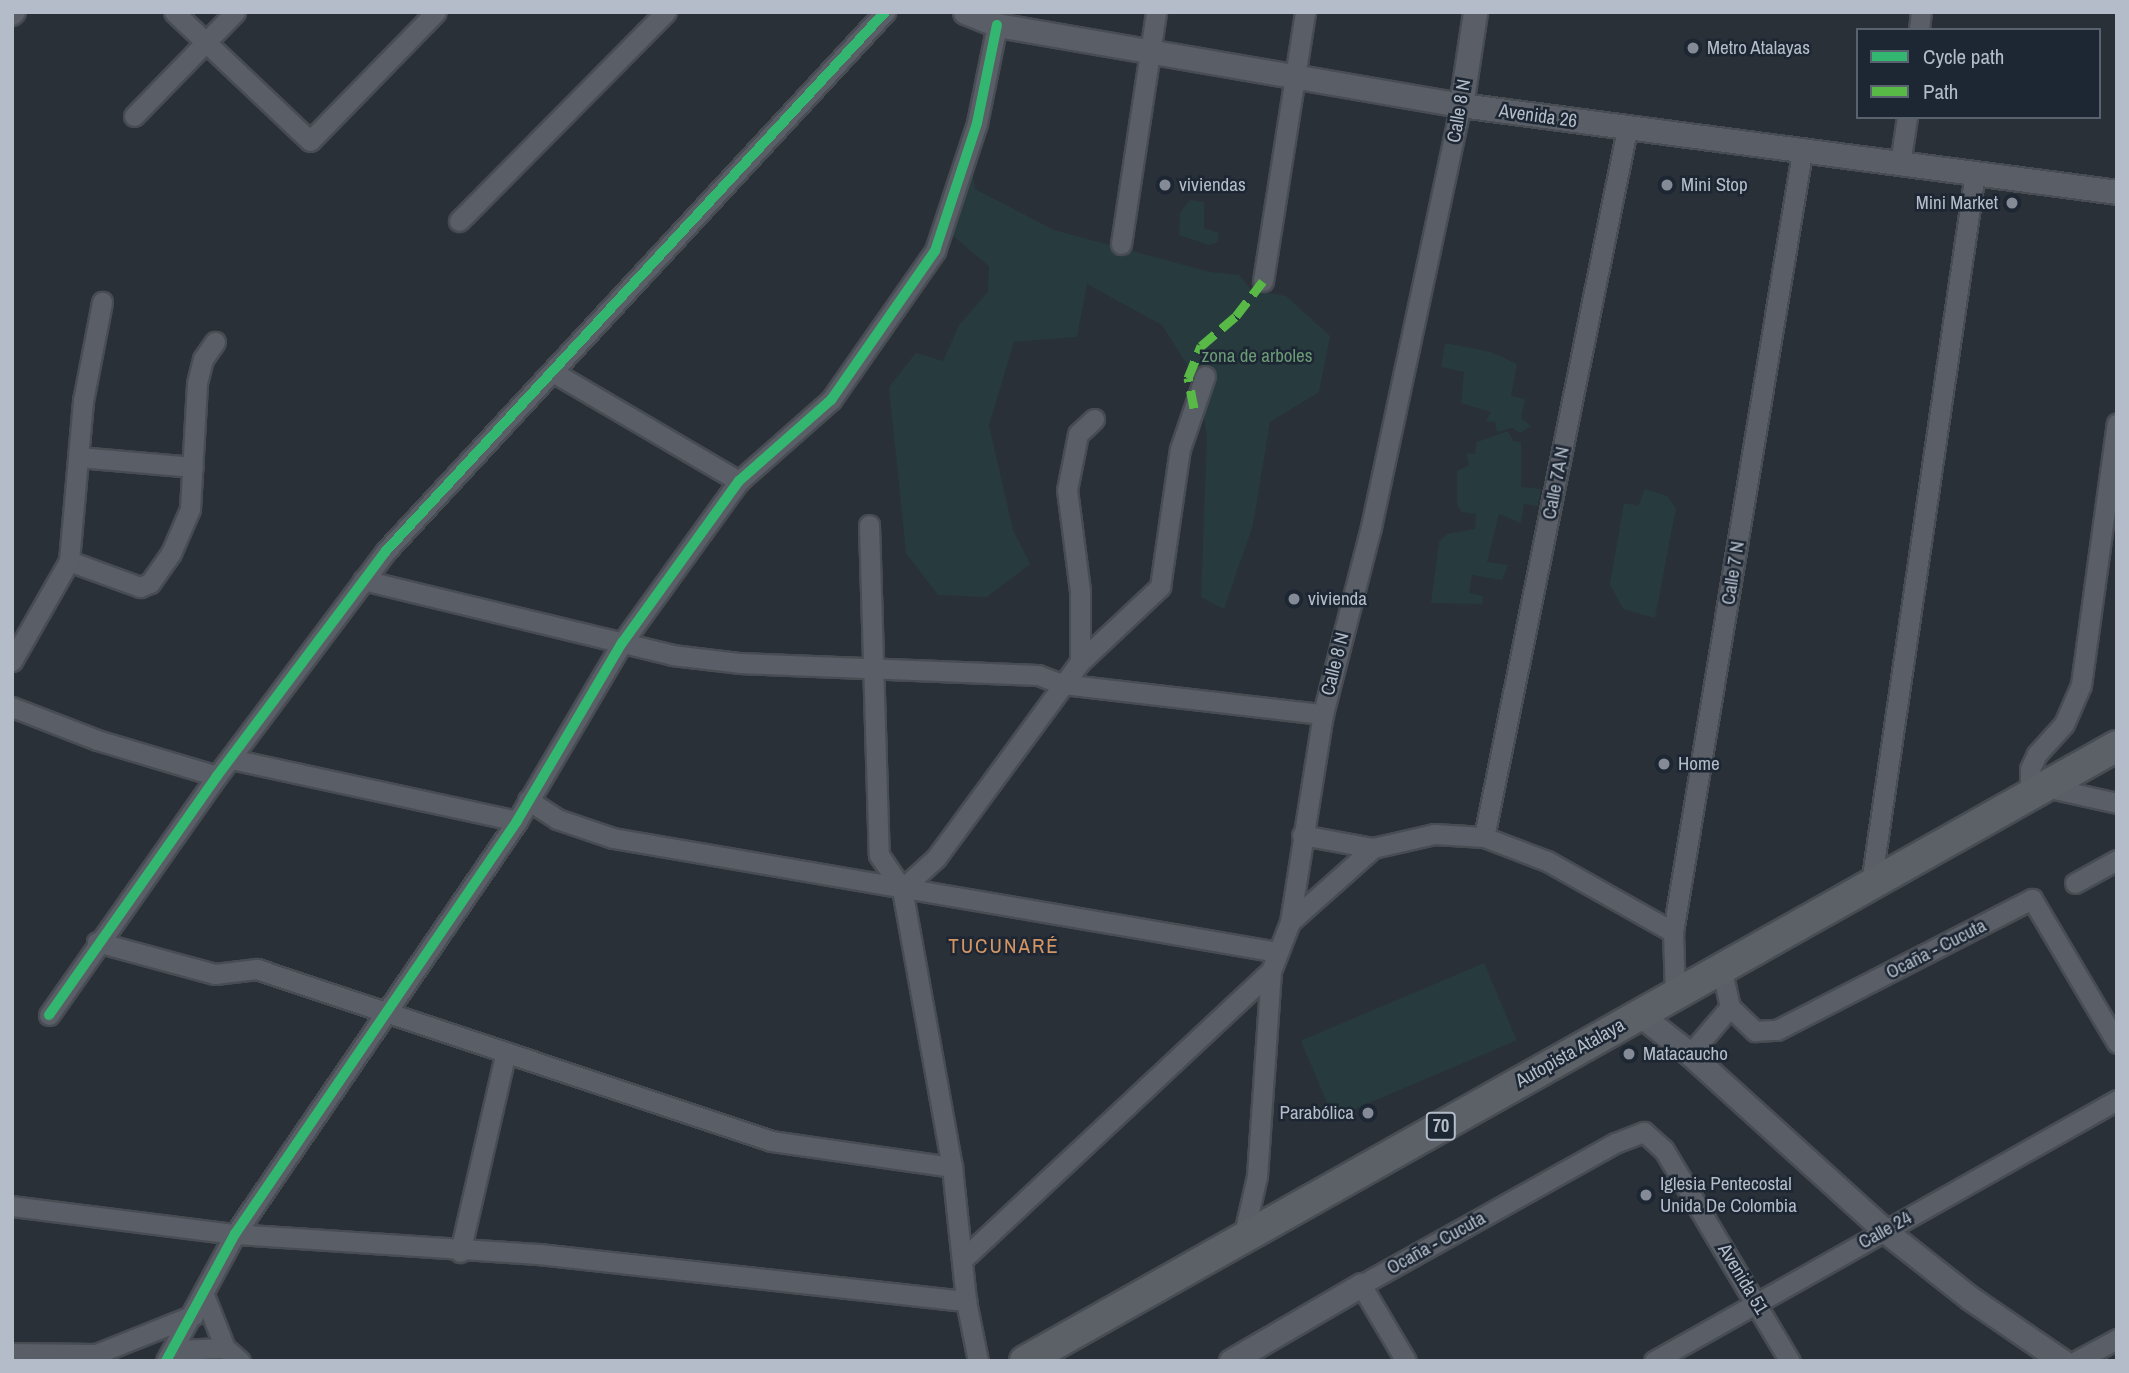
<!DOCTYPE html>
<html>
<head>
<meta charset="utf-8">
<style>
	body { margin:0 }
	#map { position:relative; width:2129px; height:1373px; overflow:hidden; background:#2a3038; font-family:"Archivo Narrow",sans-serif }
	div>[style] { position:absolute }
	.green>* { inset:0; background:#273a3e; transform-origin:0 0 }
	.roads { filter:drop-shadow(2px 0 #484c53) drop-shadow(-2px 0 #484c53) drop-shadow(0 2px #484c53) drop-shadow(0 -2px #484c53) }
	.minor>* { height:19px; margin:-9.5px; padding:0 9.5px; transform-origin:9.5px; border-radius:9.5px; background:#5a5e66 }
	.tertiary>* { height:23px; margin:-11.5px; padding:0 11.5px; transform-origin:11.5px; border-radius:11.5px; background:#5a5e66 }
	.primary>* { height:30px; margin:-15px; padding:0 15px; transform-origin:15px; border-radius:15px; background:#5c6168 }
	.quiet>* { height:9px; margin-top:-4.5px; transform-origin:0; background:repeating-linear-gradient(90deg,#58b947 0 18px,transparent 0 27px) }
	.cycleway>* { height:10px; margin:-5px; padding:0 5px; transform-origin:5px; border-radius:5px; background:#33b770 }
	.dots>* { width:19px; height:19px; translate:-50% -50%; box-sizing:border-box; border:4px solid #1d2633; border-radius:50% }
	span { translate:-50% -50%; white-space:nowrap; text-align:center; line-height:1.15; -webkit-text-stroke:5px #1d2633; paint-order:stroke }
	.shield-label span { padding:2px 5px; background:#1d2633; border:2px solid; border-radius:5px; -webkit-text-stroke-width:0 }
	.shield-label { font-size:18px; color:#b4bcc9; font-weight:700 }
	.poi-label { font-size:19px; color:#b4bcc9 }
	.left { translate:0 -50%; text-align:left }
	.right { translate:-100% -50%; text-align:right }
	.street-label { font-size:19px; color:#b4bcc9 }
	.park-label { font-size:19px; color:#6b9a76 }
	.neighbourhood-label { font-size:21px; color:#d59563; letter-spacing:2px }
	.frame { position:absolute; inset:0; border:14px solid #b4bcc9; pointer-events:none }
	.legend { position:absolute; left:1856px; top:28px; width:245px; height:91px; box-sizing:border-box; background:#1d2633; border:2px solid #59626f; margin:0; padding:9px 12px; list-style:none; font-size:21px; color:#b4bcc9 }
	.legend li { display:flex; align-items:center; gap:14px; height:35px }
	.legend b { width:35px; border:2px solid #59626f }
</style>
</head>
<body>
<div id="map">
	<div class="green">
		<div style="clip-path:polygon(971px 161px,975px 189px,1054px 230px,1210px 272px,1239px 275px,1251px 290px,1286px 296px,1330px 336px,1319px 392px,1270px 422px,1253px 525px,1224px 609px,1201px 597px,1207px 436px,1198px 382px,1162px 325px,1087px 284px,1077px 337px,1014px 342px,989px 425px,1013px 530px,1030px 564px,987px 597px,938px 595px,906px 553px,889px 387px,916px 353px,943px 361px,959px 325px,988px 292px,989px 266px,946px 230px)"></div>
		<div style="clip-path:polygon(1190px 200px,1204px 202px,1204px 228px,1218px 233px,1218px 242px,1209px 245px,1179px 235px,1180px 213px)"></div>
		<div style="clip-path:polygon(1445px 343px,1491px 352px,1517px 364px,1511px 396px,1525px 399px,1521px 418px,1531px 426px,1520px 433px,1512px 428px,1497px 432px,1495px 422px,1486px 421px,1491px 412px,1461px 403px,1464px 372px,1441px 367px)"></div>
		<div style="clip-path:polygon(1508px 431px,1513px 441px,1521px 442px,1521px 487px,1541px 489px,1538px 506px,1524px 504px,1521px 523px,1499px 514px,1487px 562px,1508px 565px,1502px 580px,1472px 575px,1469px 593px,1483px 596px,1482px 604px,1431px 603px,1439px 542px,1447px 534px,1475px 529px,1476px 514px,1461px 512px,1457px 503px,1457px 471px,1469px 465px,1466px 453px,1475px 454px,1477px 442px)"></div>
		<div style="clip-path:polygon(1645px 489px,1667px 496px,1676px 508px,1655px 618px,1623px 609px,1610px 584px,1624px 503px,1638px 506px)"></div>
		<div style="left:1484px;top:963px;width:84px;height:199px;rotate:67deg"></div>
	</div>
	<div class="roads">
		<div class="minor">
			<div style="left:174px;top:12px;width:187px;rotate:43.5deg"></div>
			<div style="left:310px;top:141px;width:180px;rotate:-45.7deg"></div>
			<div style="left:12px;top:15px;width:4px;rotate:-45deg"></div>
			<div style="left:1919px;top:30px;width:18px;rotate:-84deg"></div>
			<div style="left:134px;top:116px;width:145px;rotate:-45.8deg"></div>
			<div style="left:1900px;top:164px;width:48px;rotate:-81.5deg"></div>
			<div style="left:459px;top:221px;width:294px;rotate:-45.3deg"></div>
			<div style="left:1121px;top:244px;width:235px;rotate:-81.4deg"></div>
			<div style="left:1263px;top:281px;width:272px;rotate:-81.1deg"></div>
			<div style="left:553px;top:372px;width:216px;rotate:30.4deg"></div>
			<div style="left:79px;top:457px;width:114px;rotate:5deg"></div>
			<div style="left:869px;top:525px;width:330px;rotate:88.3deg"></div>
			<div style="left:879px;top:855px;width:41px;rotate:55.9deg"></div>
			<div style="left:902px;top:889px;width:282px;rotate:79.8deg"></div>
			<div style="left:952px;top:1167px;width:135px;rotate:84deg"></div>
			<div style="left:966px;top:1301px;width:61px;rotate:78.7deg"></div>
			<div style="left:69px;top:561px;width:76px;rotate:20.1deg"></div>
			<div style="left:140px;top:587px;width:11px;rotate:-22deg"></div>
			<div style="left:150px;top:583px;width:37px;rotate:-55deg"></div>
			<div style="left:171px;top:553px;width:48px;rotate:-66.6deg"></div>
			<div style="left:190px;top:509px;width:126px;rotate:-86.8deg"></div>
			<div style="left:197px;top:383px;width:25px;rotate:-76deg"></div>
			<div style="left:203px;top:359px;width:21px;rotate:-55deg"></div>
			<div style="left:363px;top:580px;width:318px;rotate:13.6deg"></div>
			<div style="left:672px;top:655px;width:67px;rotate:6.8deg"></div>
			<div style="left:739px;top:663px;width:299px;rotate:2.3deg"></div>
			<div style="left:1038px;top:675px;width:26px;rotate:21deg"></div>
			<div style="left:1062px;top:684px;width:263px;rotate:6.6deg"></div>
			<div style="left:12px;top:661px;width:115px;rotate:-60.3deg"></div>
			<div style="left:69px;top:561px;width:161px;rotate:-85deg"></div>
			<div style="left:83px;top:401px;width:101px;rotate:-79.1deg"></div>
			<div style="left:1080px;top:662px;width:110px;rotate:-43.2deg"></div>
			<div style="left:1160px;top:587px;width:139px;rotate:-81.8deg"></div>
			<div style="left:1180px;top:449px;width:77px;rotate:-71.1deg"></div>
			<div style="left:12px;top:707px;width:91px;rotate:21.2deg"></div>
			<div style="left:97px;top:740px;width:125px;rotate:16.7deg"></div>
			<div style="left:231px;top:759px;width:293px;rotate:12.2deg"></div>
			<div style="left:2045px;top:787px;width:74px;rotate:12.5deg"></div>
			<div style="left:2030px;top:796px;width:27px;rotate:-90deg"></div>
			<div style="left:2030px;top:769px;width:17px;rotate:-65deg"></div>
			<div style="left:2037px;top:754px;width:40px;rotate:-48deg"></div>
			<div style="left:2064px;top:724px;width:43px;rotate:-66.4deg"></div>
			<div style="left:2081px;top:685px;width:264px;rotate:-82.2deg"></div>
			<div style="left:528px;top:800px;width:35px;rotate:33deg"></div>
			<div style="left:557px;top:819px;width:59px;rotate:18.7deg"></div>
			<div style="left:613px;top:838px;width:675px;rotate:9.73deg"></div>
			<div style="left:1302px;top:835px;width:72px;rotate:10.4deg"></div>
			<div style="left:1484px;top:837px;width:722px;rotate:-78.58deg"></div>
			<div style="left:2075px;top:883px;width:48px;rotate:-28.7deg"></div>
			<div style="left:1871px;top:884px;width:719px;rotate:-81.68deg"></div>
			<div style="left:902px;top:889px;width:46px;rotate:-42.4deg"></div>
			<div style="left:936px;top:858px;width:243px;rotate:-53.7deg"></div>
			<div style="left:1080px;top:662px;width:71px;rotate:-90deg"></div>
			<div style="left:1080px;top:591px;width:102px;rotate:-97.3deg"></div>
			<div style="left:1067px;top:490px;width:57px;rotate:-78.9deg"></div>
			<div style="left:1078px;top:434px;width:22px;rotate:-43deg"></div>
			<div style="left:1290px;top:922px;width:111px;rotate:-41.7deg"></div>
			<div style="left:1373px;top:848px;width:63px;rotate:-12.9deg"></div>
			<div style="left:1434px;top:834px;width:50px;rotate:3.4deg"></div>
			<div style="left:1484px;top:837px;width:67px;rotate:20.9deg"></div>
			<div style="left:1547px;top:861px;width:145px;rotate:29.4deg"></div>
			<div style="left:97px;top:942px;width:122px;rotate:15.2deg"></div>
			<div style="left:215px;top:974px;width:42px;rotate:-6.8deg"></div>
			<div style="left:257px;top:969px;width:542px;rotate:18.5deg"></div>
			<div style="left:771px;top:1141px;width:183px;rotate:8.2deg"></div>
			<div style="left:1721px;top:967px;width:41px;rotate:77.3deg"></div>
			<div style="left:1730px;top:1007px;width:35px;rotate:44deg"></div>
			<div style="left:1755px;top:1031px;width:22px;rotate:-3deg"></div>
			<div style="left:1777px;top:1030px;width:287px;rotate:-27.2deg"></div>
			<div style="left:2032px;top:899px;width:167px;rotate:59.4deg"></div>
			<div style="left:1675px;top:993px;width:61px;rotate:-91.9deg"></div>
			<div style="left:1673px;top:932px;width:790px;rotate:-80.6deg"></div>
			<div style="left:49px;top:1015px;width:292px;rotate:-54.9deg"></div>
			<div style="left:217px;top:776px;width:281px;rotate:-53.1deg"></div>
			<div style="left:386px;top:551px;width:735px;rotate:-47.21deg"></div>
			<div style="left:1690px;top:1054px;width:62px;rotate:-49.6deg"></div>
			<div style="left:12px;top:1206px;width:225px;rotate:7.2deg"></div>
			<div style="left:235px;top:1234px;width:305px;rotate:3.8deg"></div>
			<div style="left:539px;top:1254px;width:430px;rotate:6.3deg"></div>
			<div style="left:1243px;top:1238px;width:64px;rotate:-77.3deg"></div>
			<div style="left:1257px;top:1176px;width:205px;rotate:-86.1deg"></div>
			<div style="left:1271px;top:971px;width:53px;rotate:-68.8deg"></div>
			<div style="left:1290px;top:922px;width:211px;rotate:-81deg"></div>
			<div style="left:1323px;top:714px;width:193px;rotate:-75.6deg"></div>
			<div style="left:1371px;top:527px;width:431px;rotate:-78deg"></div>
			<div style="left:460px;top:1252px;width:202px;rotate:-77.1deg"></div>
			<div style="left:962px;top:1260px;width:423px;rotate:-43.1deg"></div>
			<div style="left:204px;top:1295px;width:57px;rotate:68.4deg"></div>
			<div style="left:174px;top:1350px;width:51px;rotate:-2.2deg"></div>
			<div style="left:225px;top:1348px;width:20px;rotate:41deg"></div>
			<div style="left:12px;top:1353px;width:84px;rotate:0.7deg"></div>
			<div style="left:96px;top:1354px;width:105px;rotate:-21.7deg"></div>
			<div style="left:166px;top:1361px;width:145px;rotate:-61.5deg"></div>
			<div style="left:235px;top:1234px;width:500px;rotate:-55.67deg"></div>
			<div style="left:517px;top:821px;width:207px;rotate:-59.5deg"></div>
			<div style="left:622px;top:643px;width:200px;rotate:-54.2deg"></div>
			<div style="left:739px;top:481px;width:123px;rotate:-41.4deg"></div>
			<div style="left:831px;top:400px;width:182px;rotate:-55.1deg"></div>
			<div style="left:935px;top:251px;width:135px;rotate:-71.8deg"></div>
			<div style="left:977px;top:123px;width:100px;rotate:-78.5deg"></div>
			<div style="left:1406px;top:1361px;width:88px;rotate:-120.6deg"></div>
			<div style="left:1361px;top:1285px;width:291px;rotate:-29.2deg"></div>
			<div style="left:1615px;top:1143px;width:31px;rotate:-21deg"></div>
			<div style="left:1644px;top:1132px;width:27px;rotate:42deg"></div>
			<div style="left:1664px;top:1150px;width:246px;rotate:59.2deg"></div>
			<div style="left:1654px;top:1361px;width:531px;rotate:-29.41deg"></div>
			<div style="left:2076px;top:1361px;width:47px;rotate:-28.2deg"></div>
		</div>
		<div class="tertiary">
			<div style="left:965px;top:12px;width:35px;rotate:22deg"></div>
			<div style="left:997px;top:25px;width:471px;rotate:9.8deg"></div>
			<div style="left:1461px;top:105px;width:662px;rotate:7.55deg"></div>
			<div style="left:1461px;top:105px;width:94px;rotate:-81.4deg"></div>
			<div style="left:1639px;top:1014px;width:65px;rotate:38.1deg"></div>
			<div style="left:1690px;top:1054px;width:262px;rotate:42.2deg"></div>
			<div style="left:1884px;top:1230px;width:110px;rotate:38.3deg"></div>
			<div style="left:1970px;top:1298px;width:112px;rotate:34.4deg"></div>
			<div style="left:1231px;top:1361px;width:151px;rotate:-30.3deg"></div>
		</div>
		<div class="primary">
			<div style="left:1025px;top:1361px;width:1253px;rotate:-29.39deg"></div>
		</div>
	</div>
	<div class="quiet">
		<div style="left:1194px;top:408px;width:31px;rotate:-101deg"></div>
		<div style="left:1188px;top:378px;width:35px;rotate:-68deg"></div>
		<div style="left:1201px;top:346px;width:46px;rotate:-40.6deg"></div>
		<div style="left:1236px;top:316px;width:44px;rotate:-52.4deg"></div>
	</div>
	<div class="cycleway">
		<div style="left:49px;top:1015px;width:292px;rotate:-54.9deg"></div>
		<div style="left:217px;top:776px;width:281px;rotate:-53.1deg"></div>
		<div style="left:386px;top:551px;width:735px;rotate:-47.21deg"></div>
		<div style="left:166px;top:1361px;width:145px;rotate:-61.5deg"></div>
		<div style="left:235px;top:1234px;width:500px;rotate:-55.67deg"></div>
		<div style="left:517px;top:821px;width:207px;rotate:-59.5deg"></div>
		<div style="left:622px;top:643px;width:200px;rotate:-54.2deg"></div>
		<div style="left:739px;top:481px;width:123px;rotate:-41.4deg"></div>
		<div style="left:831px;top:400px;width:182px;rotate:-55.1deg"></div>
		<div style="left:935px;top:251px;width:135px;rotate:-71.8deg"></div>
		<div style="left:977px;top:123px;width:100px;rotate:-78.5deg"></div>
	</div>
	<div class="dots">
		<div style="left:1693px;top:48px;background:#848b96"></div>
		<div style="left:1165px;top:185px;background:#848b96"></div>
		<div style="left:1667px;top:185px;background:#848b96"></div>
		<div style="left:2012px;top:203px;background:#848b96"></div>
		<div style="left:1294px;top:599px;background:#848b96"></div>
		<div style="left:1664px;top:764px;background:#848b96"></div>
		<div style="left:1629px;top:1054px;background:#848b96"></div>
		<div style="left:1368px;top:1113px;background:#848b96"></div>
		<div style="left:1646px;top:1195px;background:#848b96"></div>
	</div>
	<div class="shield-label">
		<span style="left:1441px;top:1126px">70</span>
	</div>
	<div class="poi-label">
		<span class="left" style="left:1707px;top:48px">Metro Atalayas</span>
		<span class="left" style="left:1179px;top:185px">viviendas</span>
		<span class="left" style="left:1681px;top:185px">Mini Stop</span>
		<span class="right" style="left:1998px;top:203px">Mini Market</span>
		<span class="left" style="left:1308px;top:599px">vivienda</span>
		<span class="left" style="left:1678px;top:764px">Home</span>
		<span class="left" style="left:1643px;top:1054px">Matacaucho</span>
		<span class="right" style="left:1354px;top:1113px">Parabólica</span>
		<span class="left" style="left:1660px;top:1195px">Iglesia Pentecostal<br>Unida De Colombia</span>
	</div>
	<div class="street-label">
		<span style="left:1459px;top:111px;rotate:-80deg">Calle 8 N</span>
		<span style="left:1538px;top:116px;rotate:8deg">Avenida 26</span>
		<span style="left:1556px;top:483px;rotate:-79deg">Calle 7A N</span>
		<span style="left:1733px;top:573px;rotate:-81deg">Calle 7 N</span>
		<span style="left:1335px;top:664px;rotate:-76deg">Calle 8 N</span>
		<span style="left:1936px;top:949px;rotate:-27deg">Ocaña - Cucuta</span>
		<span style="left:1570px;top:1053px;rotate:-29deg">Autopista Atalaya</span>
		<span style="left:1885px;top:1230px;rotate:-29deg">Calle 24</span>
		<span style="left:1436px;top:1243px;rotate:-29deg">Ocaña - Cucuta</span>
		<span style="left:1743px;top:1279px;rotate:59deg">Avenida 51</span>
	</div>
	<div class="park-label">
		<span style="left:1257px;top:356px">zona de arboles</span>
	</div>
	<div class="neighbourhood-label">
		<span style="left:1004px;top:946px">TUCUNARÉ</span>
	</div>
	<div class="frame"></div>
	<ul class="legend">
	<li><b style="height:9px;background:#33b770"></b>Cycle path</li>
	<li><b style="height:9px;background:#58b947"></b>Path</li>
	</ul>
</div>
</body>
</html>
